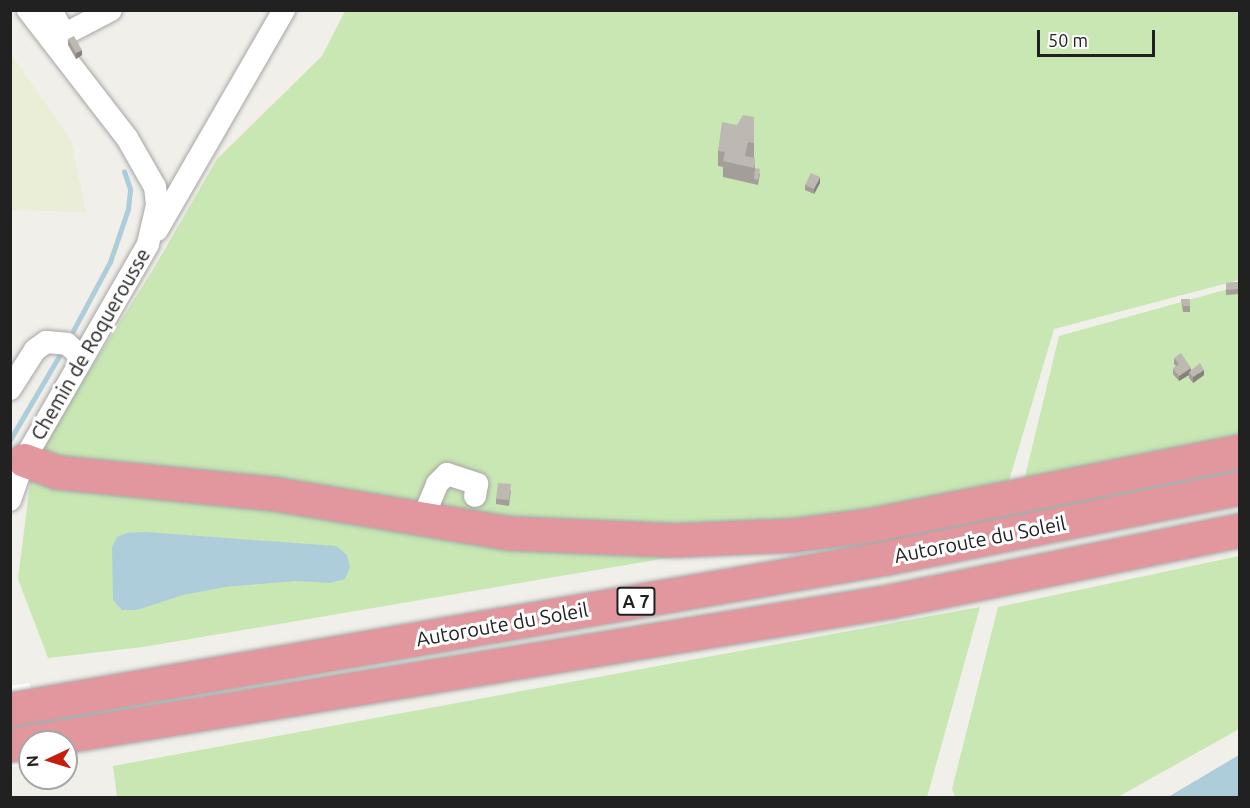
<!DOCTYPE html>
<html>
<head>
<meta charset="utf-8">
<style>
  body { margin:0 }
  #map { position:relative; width:1250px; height:808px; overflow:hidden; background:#f1efe9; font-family:Ubuntu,sans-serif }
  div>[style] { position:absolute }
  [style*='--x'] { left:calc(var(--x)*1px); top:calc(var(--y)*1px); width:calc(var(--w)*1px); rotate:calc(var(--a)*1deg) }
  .farmland>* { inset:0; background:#eaeed6 }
  .grass>* { inset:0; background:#c8e7b3 }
  .water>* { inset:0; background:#adcddb }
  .pier>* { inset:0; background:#fff }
  .stream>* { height:4.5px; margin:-2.25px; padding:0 2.25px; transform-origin:2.25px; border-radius:2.25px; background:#adcddb }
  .roads { filter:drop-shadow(0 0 2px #a5a5a5) drop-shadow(0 0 2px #a5a5a5) }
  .minor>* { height:22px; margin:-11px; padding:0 11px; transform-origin:11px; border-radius:11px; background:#fff }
  .highway>* { height:33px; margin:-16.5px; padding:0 16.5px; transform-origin:16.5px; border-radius:16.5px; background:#e2979f }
  .wall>* { inset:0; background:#a39e99 }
  .shaded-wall>* { inset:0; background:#85817d }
  .building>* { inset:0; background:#beb8b2 }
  span { translate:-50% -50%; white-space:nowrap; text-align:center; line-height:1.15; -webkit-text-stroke:6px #fff; paint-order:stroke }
  .shield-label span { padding:2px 4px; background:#fff; border:2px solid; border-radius:4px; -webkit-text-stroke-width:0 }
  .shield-label { font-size:18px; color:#212121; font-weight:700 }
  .street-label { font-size:20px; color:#212121 }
  .frame { position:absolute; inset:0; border:12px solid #212121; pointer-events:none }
  .north { position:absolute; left:18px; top:730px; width:60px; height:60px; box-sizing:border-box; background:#fff; border:2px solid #a6a6a6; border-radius:50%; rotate:266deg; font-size:16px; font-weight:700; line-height:24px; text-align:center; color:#212121 }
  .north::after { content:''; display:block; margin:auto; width:21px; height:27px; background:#c41e0f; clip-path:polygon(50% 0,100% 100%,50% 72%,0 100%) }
  .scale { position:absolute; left:1037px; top:30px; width:118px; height:27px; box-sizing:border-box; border:3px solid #212121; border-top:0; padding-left:8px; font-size:18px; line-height:21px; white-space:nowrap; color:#212121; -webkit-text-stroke:4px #fff; paint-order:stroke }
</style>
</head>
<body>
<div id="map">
  <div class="farmland">
    <div style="clip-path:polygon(11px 54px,71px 140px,86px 212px,11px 210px)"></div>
  </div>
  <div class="grass">
    <div style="clip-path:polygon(345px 11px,1239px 11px,1239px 280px,1054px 329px,1003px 501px,143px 647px,48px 658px,18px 579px,33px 460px,154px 268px,217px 159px,322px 56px)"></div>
    <div style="clip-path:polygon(1239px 286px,1239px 455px,1017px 510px,1059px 336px)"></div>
    <div style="clip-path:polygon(1239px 556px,1239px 729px,1118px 797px,955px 797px,952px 789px,998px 607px)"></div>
    <div style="clip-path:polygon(980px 607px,927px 797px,117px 797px,113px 766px)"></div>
  </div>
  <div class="water">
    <div style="clip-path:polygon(145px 532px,336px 546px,347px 555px,350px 567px,345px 579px,330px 583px,295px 581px,225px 587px,183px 595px,137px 610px,122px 610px,113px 600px,112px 547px,117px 537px,127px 533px)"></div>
    <div style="clip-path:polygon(1239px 755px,1239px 797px,1168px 797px)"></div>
  </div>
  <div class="pier">
    <div style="clip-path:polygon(30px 683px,30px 765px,11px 767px,10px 686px)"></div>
  </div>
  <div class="stream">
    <div style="--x:73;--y:331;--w:78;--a:-61.8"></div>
    <div style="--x:110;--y:262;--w:56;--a:-71.2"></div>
    <div style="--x:128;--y:209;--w:20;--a:-84"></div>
    <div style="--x:130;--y:189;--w:18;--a:-109"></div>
    <div style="--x:10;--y:440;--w:97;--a:-59.7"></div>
  </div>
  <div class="roads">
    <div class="minor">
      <div style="--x:51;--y:10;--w:23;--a:61"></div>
      <div style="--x:62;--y:30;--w:7;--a:16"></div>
      <div style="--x:69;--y:32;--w:47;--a:-27.6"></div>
      <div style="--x:157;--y:230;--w:254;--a:-60"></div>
      <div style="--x:10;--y:389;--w:46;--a:-57.3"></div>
      <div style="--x:35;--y:350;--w:14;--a:-36"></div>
      <div style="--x:46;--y:342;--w:21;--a:5"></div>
      <div style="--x:67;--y:344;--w:18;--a:41"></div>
      <div style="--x:10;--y:500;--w:42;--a:-70.7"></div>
      <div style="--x:24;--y:460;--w:249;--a:-60.1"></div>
      <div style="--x:148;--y:244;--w:40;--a:-77"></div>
      <div style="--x:157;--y:205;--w:18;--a:-96"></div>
      <div style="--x:155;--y:187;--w:56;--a:-119.7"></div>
      <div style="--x:127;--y:138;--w:162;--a:-127.7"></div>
      <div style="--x:422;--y:520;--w:39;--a:-67"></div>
      <div style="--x:437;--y:484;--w:14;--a:-45"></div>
      <div style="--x:447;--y:474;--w:32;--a:18"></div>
      <div style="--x:477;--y:484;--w:12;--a:99"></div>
    </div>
    <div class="highway">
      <div style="--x:24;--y:460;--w:35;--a:20"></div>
      <div style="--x:57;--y:472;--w:220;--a:5.7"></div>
      <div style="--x:276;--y:494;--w:236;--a:9.5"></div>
      <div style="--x:509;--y:533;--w:166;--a:2.4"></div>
      <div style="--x:675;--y:540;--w:118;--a:-2.4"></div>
      <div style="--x:793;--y:535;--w:78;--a:-7.4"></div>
      <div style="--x:870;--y:525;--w:377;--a:-11.3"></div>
      <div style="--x:10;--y:709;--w:889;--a:-9.78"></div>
      <div style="--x:886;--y:558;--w:361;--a:-11.2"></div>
      <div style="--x:10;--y:745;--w:893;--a:-9.28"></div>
      <div style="--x:891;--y:601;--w:356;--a:-11.5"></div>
    </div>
  </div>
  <div class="wall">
    <div style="clip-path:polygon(68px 39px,82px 55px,76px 59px,68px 45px)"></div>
    <div style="clip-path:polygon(754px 117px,754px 158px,755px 168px,760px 174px,758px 185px,723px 177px,723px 167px,718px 166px,718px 151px)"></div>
    <div style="clip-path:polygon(820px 183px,814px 194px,805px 190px,805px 185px)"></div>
    <div style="clip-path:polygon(1239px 282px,1239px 294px,1226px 295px,1226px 283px)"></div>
    <div style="clip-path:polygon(1181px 299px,1190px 299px,1190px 312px,1183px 312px)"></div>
    <div style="clip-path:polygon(1174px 358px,1191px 370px,1204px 375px,1193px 383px,1189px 378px,1189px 375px,1179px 381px,1173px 374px,1173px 369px,1176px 366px,1174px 364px)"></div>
    <div style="clip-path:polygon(511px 490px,509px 506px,496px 504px,496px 499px)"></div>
  </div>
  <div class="shaded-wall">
    <div style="clip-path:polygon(82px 50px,82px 55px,76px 59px,76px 53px)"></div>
    <div style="clip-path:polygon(820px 177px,820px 183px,814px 194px,814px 189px)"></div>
    <div style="clip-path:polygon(1191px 368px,1191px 373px,1189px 372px,1189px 375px,1179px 381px,1179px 376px)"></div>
    <div style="clip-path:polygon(1204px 370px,1204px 375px,1193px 383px,1193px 377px)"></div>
  </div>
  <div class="building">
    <div style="clip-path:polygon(74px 36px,82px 50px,76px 53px,68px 39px)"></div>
    <div style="clip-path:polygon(743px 115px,754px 117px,754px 143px,748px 142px,745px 156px,755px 158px,754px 168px,723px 161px,725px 152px,718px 151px,722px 122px,737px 125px)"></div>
    <div style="clip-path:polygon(755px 168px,760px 169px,758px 180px,754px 179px)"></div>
    <div style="clip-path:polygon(811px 173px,820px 177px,814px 189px,805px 185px)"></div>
    <div style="clip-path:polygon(1239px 282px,1239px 289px,1226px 290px,1226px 283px)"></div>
    <div style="clip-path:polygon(1181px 299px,1190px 299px,1190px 306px,1183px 306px)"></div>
    <div style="clip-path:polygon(1181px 353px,1191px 368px,1179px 376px,1173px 369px,1179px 364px,1174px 358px)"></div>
    <div style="clip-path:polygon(1200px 363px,1204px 370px,1193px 377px,1189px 372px)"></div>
    <div style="clip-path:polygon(498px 483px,511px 484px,509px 500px,496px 499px)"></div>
  </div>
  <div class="shield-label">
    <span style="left:636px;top:601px">A 7</span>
  </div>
  <div class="street-label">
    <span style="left:90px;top:344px;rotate:-60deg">Chemin de Roquerousse</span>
    <span style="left:980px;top:539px;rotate:-11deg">Autoroute du Soleil</span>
    <span style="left:502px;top:624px;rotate:-10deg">Autoroute du Soleil</span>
  </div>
  <div class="frame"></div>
  <div class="north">N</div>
  <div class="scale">50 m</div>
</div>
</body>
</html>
